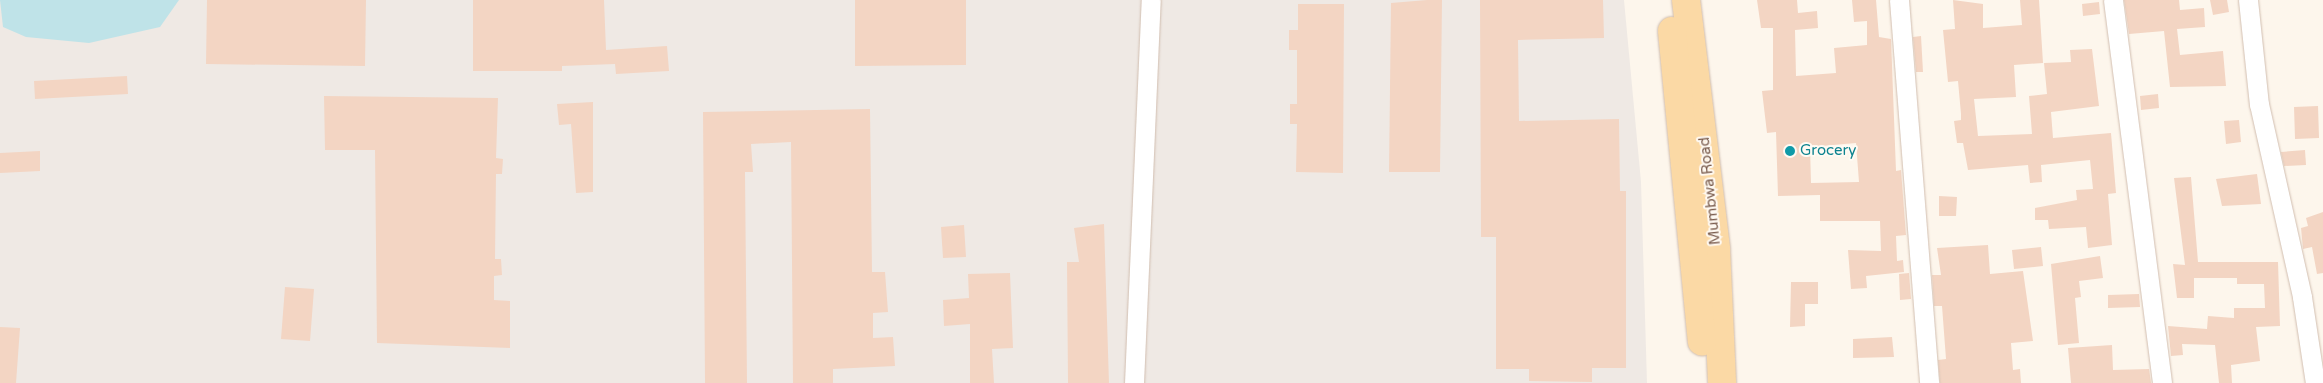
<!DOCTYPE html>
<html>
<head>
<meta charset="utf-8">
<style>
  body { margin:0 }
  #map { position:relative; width:2323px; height:383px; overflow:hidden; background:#fdf6ec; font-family:"Varela Round",sans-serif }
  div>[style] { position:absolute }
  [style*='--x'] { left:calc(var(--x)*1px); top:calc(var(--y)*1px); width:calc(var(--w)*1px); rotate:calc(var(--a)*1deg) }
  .industrial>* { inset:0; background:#efe9e4 }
  .water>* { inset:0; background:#bfe3e8 }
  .building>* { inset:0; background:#f3d5c3 }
  .roads { filter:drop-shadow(0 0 1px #d1beb0) drop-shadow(0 0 1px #d1beb0) }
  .minor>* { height:19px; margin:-9.5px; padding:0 9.5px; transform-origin:9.5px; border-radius:9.5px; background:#fff }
  .primary>* { height:28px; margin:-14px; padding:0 14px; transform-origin:14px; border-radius:14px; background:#fbd9a5 }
  .dots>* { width:14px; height:14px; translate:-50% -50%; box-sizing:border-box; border:2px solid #fffaf3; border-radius:50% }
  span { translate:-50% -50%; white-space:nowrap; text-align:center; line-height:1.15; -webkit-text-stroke:4px #fffaf3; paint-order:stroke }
  .culture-label { font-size:15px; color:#0d838f }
  .left { translate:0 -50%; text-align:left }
  .street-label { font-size:15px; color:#7a5c4d }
</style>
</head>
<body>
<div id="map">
  <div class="industrial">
    <div style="clip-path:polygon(0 0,1624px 0,1641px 182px,1647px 383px,0 383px)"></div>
  </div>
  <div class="water">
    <div style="clip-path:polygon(0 0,179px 0,160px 27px,89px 43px,26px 37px,3px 27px)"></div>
  </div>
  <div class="building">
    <div style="clip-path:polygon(207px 0,366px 0,365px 66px,206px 64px)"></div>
    <div style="clip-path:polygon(473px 0,604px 0,606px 50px,667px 46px,669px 71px,616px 74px,615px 64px,562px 66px,562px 71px,473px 71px)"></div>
    <div style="clip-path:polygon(855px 0,966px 0,966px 65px,855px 66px)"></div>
    <div style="clip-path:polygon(1427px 0,1442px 0,1440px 172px,1389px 172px,1391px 3px)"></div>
    <div style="clip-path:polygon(1480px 0,1603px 0,1604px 38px,1518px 40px,1519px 121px,1619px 119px,1620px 191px,1626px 191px,1626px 368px,1592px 368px,1592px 382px,1529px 381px,1529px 369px,1496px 369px,1496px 237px,1481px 237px)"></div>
    <div style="clip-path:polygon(evenodd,1757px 0,1797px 0,1798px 13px,1817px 11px,1818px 28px,1795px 30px,1796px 76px,1836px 73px,1834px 48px,1867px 45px,1867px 21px,1854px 22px,1852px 0,1876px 0,1879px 37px,1891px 39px,1896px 171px,1901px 170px,1906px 235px,1896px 236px,1897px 261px,1903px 260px,1904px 272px,1866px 276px,1867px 288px,1851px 289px,1848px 250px,1881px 251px,1880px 221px,1820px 221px,1820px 195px,1778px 196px,1776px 132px,1767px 133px,1762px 91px,1773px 90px,1773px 28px,1761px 28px,1757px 0,1856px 143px,1859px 182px,1811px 183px,1810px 147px,1856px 143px)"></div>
    <div style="clip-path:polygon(1953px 0,1983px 4px,1983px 28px,2022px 25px,2020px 0,2039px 0,2043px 63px,2014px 65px,2016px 97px,1974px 99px,1978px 136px,2032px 134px,2029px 96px,2047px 94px,2044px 63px,2071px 62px,2070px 50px,2092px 49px,2099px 106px,2051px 112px,2053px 138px,2111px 133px,2116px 193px,2108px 194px,2112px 245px,2088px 248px,2086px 227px,2049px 229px,2048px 220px,2035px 220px,2035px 208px,2077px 200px,2076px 190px,2093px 189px,2090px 160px,2041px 165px,2042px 182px,2030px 183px,2028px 165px,1968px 170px,1963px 143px,1957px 143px,1954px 121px,1961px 120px,1961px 114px,1958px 81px,1948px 82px,1943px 30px,1955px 29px)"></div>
    <div style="clip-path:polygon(2124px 0,2179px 0,2180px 10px,2204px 8px,2205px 27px,2177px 29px,2180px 55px,2223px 51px,2226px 86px,2170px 87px,2164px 31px,2129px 34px)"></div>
    <div style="clip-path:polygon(2210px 0,2227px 0,2229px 12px,2213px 15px)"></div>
    <div style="clip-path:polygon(2099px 2px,2100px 14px,2083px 16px,2082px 4px)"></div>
    <div style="clip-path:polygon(1298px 4px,1344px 4px,1343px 173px,1296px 172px,1297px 124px,1290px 124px,1290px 104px,1297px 104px,1297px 50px,1289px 50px,1289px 30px,1298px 30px)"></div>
    <div style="clip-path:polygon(1921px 36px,1923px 72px,1916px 72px,1913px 37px)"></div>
    <div style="clip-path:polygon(127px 76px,128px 94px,35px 99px,34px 81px)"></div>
    <div style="clip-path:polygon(2158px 94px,2159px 108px,2141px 110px,2140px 96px)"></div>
    <div style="clip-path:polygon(324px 96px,498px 98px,496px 158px,503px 159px,502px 174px,496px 174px,495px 259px,501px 259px,502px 275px,494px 276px,494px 300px,510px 301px,510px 348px,377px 343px,375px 150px,325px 150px)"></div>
    <div style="clip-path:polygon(593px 102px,593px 192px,576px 193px,571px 124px,559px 125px,557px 104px)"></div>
    <div style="clip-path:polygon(2318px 106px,2319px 138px,2295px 139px,2294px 107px)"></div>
    <div style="clip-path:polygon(870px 109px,872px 272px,885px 272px,888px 312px,873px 313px,873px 338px,893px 337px,895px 366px,833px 369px,833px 383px,793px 383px,791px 142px,751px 144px,753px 172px,745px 172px,747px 383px,705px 383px,703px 112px)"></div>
    <div style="clip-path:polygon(2239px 120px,2241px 142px,2226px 144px,2224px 121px)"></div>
    <div style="clip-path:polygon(2305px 150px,2306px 165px,2284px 166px,2281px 152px)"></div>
    <div style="clip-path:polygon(40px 151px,40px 171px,0 173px,0 153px)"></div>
    <div style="clip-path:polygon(2257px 174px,2261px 204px,2222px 206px,2216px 179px)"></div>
    <div style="clip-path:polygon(2191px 177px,2198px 262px,2278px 262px,2280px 326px,2256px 327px,2260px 361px,2231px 365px,2232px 383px,2219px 383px,2215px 345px,2182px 344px,2183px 355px,2171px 356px,2168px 326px,2207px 329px,2208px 316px,2234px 318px,2234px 308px,2265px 308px,2264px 284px,2237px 284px,2237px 278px,2194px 278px,2194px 298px,2177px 298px,2173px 264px,2185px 265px,2174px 178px)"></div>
    <div style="clip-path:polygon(1939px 196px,1957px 197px,1956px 216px,1939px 216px)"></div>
    <div style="clip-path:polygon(2323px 212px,2323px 273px,2317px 274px,2312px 247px,2303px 249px,2301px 228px,2308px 226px,2306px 218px)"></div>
    <div style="clip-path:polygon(1104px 224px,1109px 383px,1068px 383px,1067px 262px,1079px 262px,1074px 228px)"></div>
    <div style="clip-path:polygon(964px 225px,966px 257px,943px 258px,941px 227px)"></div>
    <div style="clip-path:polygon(1988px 245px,1990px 274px,2023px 271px,2033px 341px,2011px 343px,2013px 370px,2020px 369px,2021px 383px,1940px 383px,1938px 360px,1946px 359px,1942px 306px,1934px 306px,1932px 275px,1941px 275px,1937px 248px)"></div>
    <div style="clip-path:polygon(2041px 247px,2043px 266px,2014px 269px,2012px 250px)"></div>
    <div style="clip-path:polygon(2100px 256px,2103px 278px,2079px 281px,2081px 297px,2075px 298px,2079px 343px,2058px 345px,2051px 264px)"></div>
    <div style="clip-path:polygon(1010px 273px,1013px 348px,992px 349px,994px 383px,970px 383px,970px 324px,944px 326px,943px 300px,969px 298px,968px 274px)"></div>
    <div style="clip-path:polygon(1909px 273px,1911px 299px,1900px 300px,1899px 274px)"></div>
    <div style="clip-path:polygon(1791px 282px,1818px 282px,1818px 304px,1805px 304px,1805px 326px,1790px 327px)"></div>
    <div style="clip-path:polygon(285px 287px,314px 289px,310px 341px,281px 339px)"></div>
    <div style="clip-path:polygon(2139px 294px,2140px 307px,2108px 308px,2108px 295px)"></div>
    <div style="clip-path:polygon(0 327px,20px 328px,16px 383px,0 383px)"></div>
    <div style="clip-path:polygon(1892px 337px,1894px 357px,1853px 358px,1853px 339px)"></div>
    <div style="clip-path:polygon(2112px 345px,2113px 370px,2149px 369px,2151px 383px,2071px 383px,2068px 348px)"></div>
  </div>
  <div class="roads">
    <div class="minor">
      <div style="--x:1899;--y:0;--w:384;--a:85.5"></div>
      <div style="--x:2113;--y:0;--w:386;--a:82.7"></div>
      <div style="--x:2248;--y:0;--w:105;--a:84"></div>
      <div style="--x:2259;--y:104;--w:198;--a:77.4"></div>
      <div style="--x:2302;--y:297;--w:87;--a:81.4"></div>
      <div style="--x:1134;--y:383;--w:383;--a:-87.5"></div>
    </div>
    <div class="primary">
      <div style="--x:1686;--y:0;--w:251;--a:83.1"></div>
      <div style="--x:1716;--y:249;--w:134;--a:87.4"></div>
      <div style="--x:1672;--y:31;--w:312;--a:84.5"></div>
    </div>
  </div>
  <div class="dots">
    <div style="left:1790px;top:151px;background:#0f9aa8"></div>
  </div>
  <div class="culture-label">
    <span class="left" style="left:1800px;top:151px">Grocery</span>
  </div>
  <div class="street-label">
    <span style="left:1710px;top:191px;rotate:-96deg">Mumbwa Road</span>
  </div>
</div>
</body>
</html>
